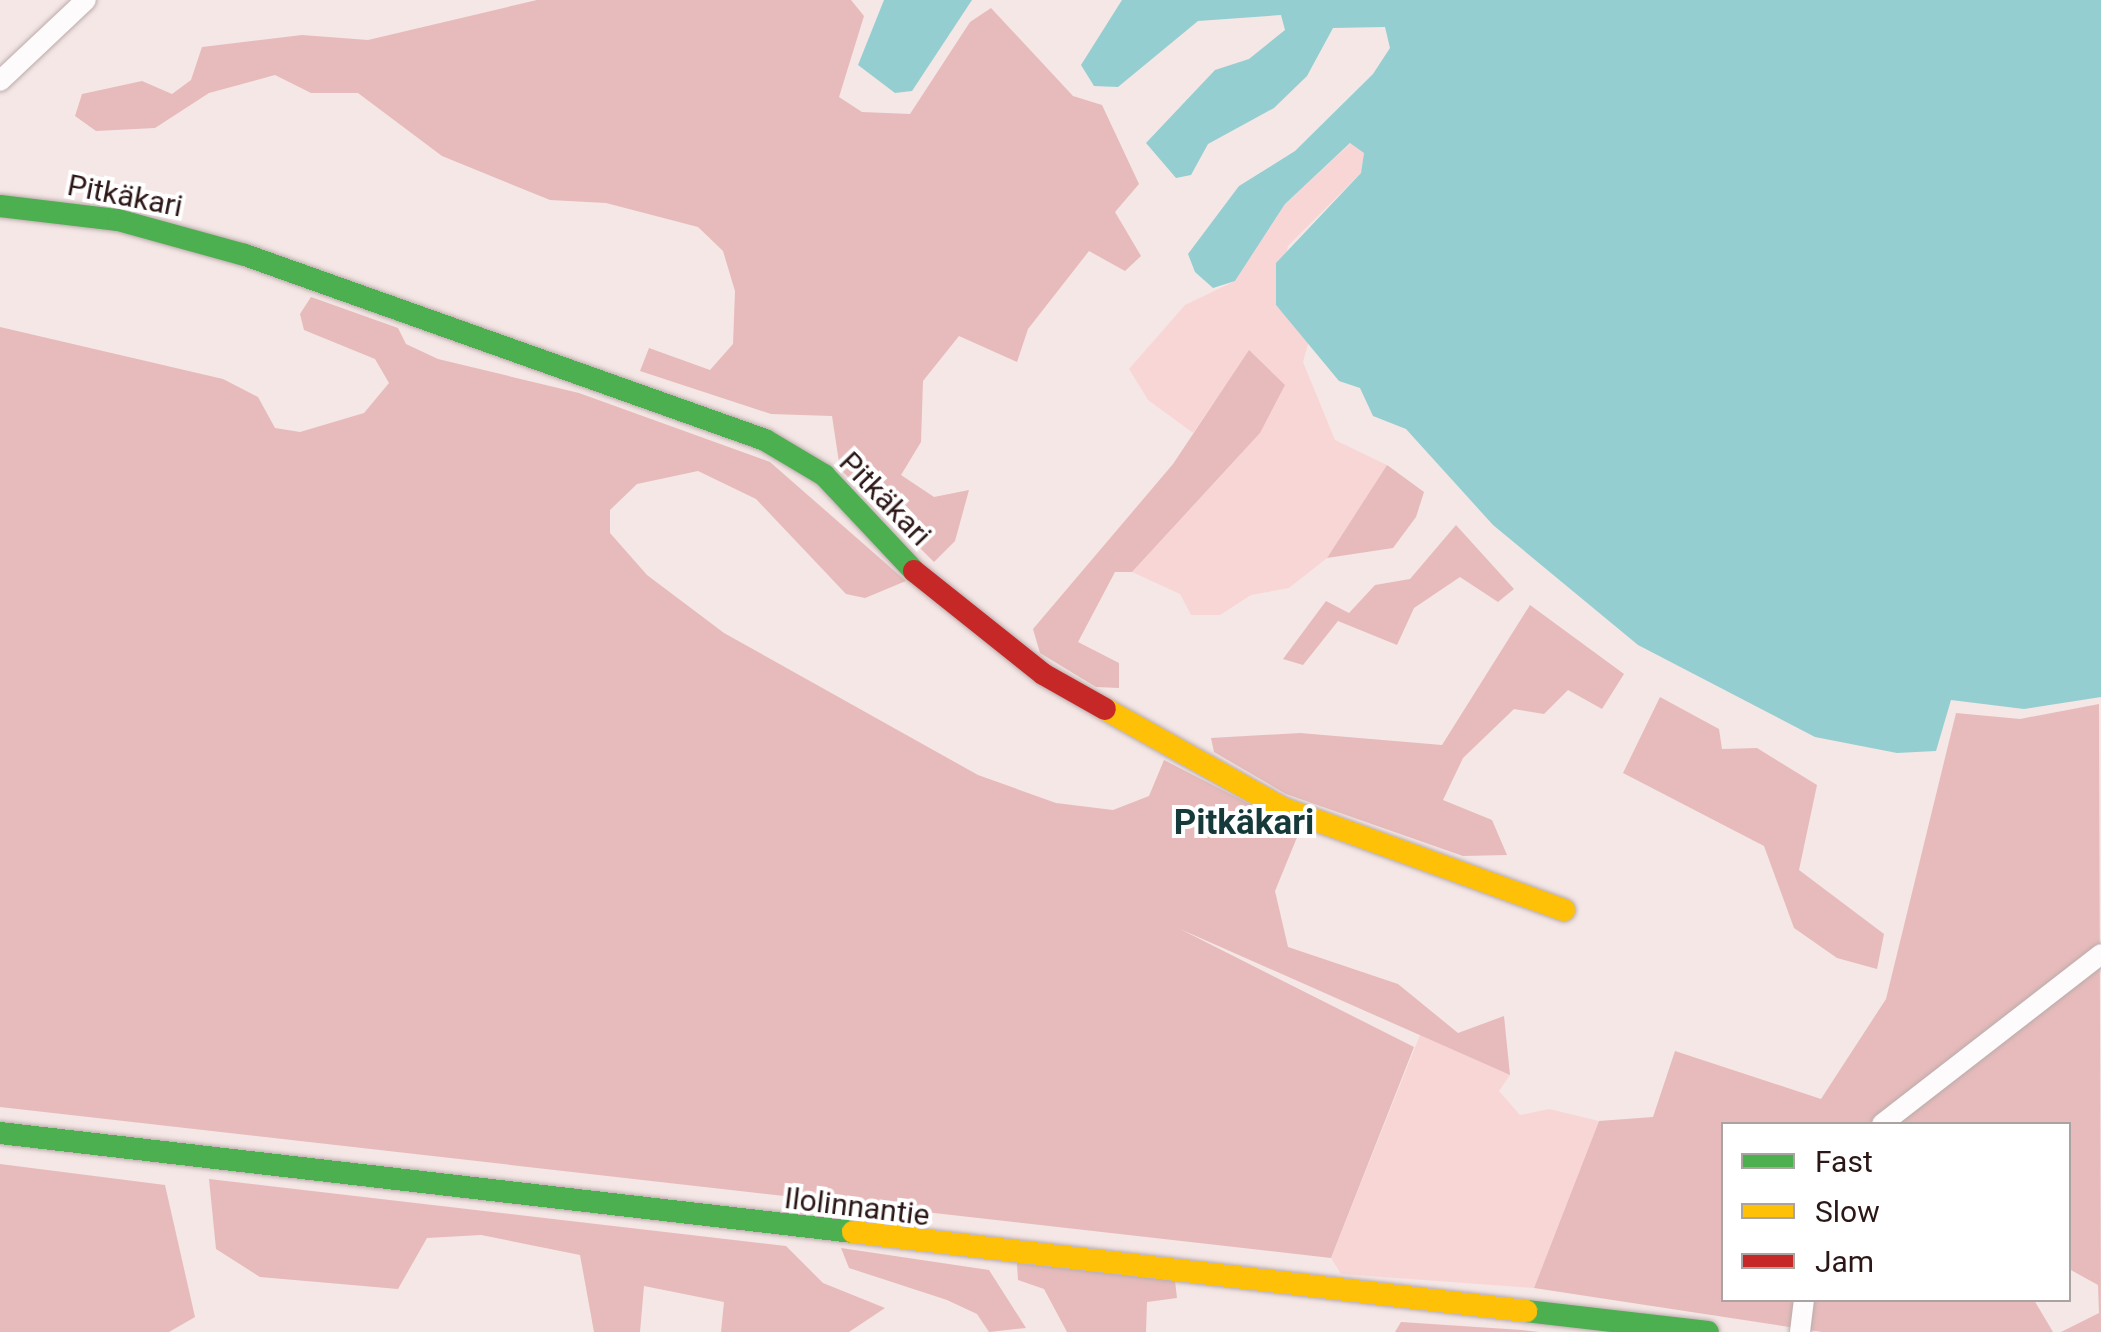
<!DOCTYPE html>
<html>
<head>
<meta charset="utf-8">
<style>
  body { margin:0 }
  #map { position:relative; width:2101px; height:1332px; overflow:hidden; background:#f4e7e6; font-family:Roboto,sans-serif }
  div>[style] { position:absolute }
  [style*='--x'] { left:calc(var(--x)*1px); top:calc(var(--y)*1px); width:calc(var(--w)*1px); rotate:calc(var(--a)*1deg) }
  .green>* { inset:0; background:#f9d6d6 }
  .forest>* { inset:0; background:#e7bbbb }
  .water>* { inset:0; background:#95ced0 }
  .roads { filter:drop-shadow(0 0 2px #bbabab) drop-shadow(0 0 2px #bbabab) }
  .street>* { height:20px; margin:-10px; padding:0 10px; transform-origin:10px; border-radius:10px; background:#fdfbfb }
  .fast>* { height:22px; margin:-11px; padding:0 11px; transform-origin:11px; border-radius:11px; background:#4caf50 }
  .slow>* { height:22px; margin:-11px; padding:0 11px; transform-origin:11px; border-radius:11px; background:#ffc107 }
  .jam>* { height:22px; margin:-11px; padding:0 11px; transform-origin:11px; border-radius:11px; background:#c62828 }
  span { translate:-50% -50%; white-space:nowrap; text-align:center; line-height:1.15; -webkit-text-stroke:8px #fff; paint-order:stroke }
  .street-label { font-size:30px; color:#2c1717 }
  .quarter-label { font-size:35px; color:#16393a; font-weight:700 }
  .legend { position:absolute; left:1721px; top:1122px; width:350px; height:180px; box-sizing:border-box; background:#fff; border:2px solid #aba2a2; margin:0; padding:12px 18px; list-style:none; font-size:30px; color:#2c1717 }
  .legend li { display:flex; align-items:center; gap:20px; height:50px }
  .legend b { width:50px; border:2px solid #aba2a2 }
</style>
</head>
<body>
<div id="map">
  <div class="green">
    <div style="clip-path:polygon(1351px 143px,1364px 153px,1361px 173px,1288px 246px,1276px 305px,1309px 341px,1303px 362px,1335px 440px,1387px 465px,1327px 558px,1289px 588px,1251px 595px,1220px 615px,1191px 615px,1180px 594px,1132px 572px,1260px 433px,1249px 351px,1193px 433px,1148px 400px,1129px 369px,1185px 305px,1235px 281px,1285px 204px)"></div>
    <div style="clip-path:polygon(1420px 1035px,1510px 1075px,1499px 1091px,1520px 1115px,1549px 1109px,1599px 1121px,1534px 1288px,1341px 1274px,1331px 1258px)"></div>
  </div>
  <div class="forest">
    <div style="clip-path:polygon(537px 0,851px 0,864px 16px,839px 97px,862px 112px,910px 114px,970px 22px,991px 8px,1073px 96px,1102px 105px,1139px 184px,1115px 212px,1141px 256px,1125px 271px,1089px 251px,1028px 329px,1017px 362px,959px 336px,923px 381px,921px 442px,901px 475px,934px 497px,969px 490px,955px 541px,934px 562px,840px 469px,832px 416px,771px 414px,640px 371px,649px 348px,710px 370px,733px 344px,735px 291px,723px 251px,698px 227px,606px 203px,550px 200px,442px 156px,358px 93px,311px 93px,275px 75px,209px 93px,155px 128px,96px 131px,75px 116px,82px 94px,142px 81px,172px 94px,191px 80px,202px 47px,302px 35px,368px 40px)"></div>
    <div style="clip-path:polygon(311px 297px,398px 328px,406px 344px,438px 359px,579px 393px,770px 462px,906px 581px,865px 598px,846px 594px,756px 499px,698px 471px,637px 484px,610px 510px,610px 533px,647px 575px,724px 633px,978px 775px,1056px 803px,1113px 810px,1149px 796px,1164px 760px,1300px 830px,1275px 891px,1288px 947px,1398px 984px,1458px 1033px,1504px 1016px,1510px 1075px,1180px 929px,1414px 1047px,1331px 1258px,0 1107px,0 327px,223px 379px,258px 397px,275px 428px,300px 432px,364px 413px,389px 383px,375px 359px,304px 330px,300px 314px)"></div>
    <div style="clip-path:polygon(1249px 350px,1285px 385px,1260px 433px,1132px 572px,1115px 572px,1078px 642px,1119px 663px,1119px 688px,1096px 687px,1040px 653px,1033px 629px,1173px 464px)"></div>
    <div style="clip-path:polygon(1387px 465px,1424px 492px,1416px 517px,1393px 548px,1327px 558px)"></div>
    <div style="clip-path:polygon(1456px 525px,1514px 589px,1498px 602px,1460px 577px,1414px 608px,1397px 645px,1338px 621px,1303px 665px,1283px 659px,1326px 601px,1349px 613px,1375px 585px,1410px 579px)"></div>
    <div style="clip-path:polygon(1530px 605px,1624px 674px,1602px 709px,1568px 690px,1544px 714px,1514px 709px,1463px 758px,1443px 800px,1492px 820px,1507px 855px,1463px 856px,1286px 794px,1214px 752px,1211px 738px,1300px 733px,1442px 745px)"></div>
    <div style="clip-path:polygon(1660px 697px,1719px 729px,1722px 749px,1757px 748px,1817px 785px,1799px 870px,1884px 934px,1877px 969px,1837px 958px,1794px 928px,1764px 846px,1623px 773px)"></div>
    <div style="clip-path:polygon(2099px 704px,2101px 1332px,2061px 1332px,2099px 1313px,2098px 1285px,2069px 1269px,2068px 1124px,1724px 1124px,1724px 1300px,2034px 1300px,2053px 1332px,1822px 1332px,1534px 1288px,1599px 1121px,1653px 1117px,1675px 1051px,1821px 1099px,1886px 999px,1956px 713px,2020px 719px)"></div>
    <div style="clip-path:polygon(0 1164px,165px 1185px,195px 1317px,169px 1332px,0 1332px)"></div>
    <div style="clip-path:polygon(209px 1179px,786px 1246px,823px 1283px,885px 1308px,849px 1332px,721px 1332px,724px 1302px,644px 1286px,640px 1332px,594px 1332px,580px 1255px,481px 1235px,427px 1238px,398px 1289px,260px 1277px,216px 1249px)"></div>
    <div style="clip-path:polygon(841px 1248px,989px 1270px,1026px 1328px,989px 1332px,977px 1314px,947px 1300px,849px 1268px)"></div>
    <div style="clip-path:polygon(1017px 1263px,1175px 1281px,1177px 1298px,1147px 1302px,1146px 1332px,1067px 1332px,1044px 1289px,1018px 1280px)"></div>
    <div style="clip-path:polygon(1401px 1322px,1522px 1330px,1539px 1332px,1395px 1332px)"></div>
  </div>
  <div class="water">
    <div style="clip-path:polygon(884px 0,972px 0,912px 91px,895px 93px,858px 65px)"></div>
    <div style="clip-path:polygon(1122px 0,2101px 0,2101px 697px,2024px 709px,1951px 700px,1936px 751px,1897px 753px,1815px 737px,1638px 645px,1493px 525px,1406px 429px,1373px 416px,1360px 388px,1339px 381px,1276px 305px,1276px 263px,1361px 173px,1364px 153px,1350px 143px,1285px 204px,1235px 281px,1213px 288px,1195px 272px,1188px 254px,1239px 186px,1295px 151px,1373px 74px,1390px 48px,1385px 27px,1333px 28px,1307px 76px,1274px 108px,1208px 144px,1191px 175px,1176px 178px,1146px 143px,1215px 70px,1249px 59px,1285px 30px,1281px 15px,1198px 21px,1118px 87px,1094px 86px,1081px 65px)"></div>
  </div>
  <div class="roads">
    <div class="street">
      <div style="--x:0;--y:81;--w:118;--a:-43.3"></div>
      <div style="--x:1882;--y:1124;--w:277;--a:-37.8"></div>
      <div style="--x:1800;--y:1332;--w:32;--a:-83"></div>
    </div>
    <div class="fast">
      <div style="--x:0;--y:206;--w:119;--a:6.8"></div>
      <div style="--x:118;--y:220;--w:132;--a:15.4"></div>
      <div style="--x:245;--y:255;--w:552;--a:19.58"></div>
      <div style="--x:765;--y:440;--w:69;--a:30.7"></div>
      <div style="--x:824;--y:475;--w:132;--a:46.8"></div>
      <div style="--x:0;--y:1133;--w:859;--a:6.62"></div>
      <div style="--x:1526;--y:1311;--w:183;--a:6.6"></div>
    </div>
    <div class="slow">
      <div style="--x:1105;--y:709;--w:203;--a:29.2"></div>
      <div style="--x:1282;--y:808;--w:300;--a:19.9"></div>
      <div style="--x:853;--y:1232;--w:678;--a:6.7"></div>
    </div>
    <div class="jam">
      <div style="--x:914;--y:571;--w:165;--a:38.6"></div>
      <div style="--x:1043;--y:674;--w:71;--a:29.4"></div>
    </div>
  </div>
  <div class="street-label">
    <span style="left:125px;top:196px;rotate:11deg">Pitkäkari</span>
    <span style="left:885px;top:499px;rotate:46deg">Pitkäkari</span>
    <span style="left:857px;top:1207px;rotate:7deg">Ilolinnantie</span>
  </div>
  <div class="quarter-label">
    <span style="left:1244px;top:823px">Pitkäkari</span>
  </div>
  <ul class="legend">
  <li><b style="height:12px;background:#4caf50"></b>Fast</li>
  <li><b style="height:12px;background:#ffc107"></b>Slow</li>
  <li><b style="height:12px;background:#c62828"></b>Jam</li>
  </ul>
</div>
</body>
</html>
